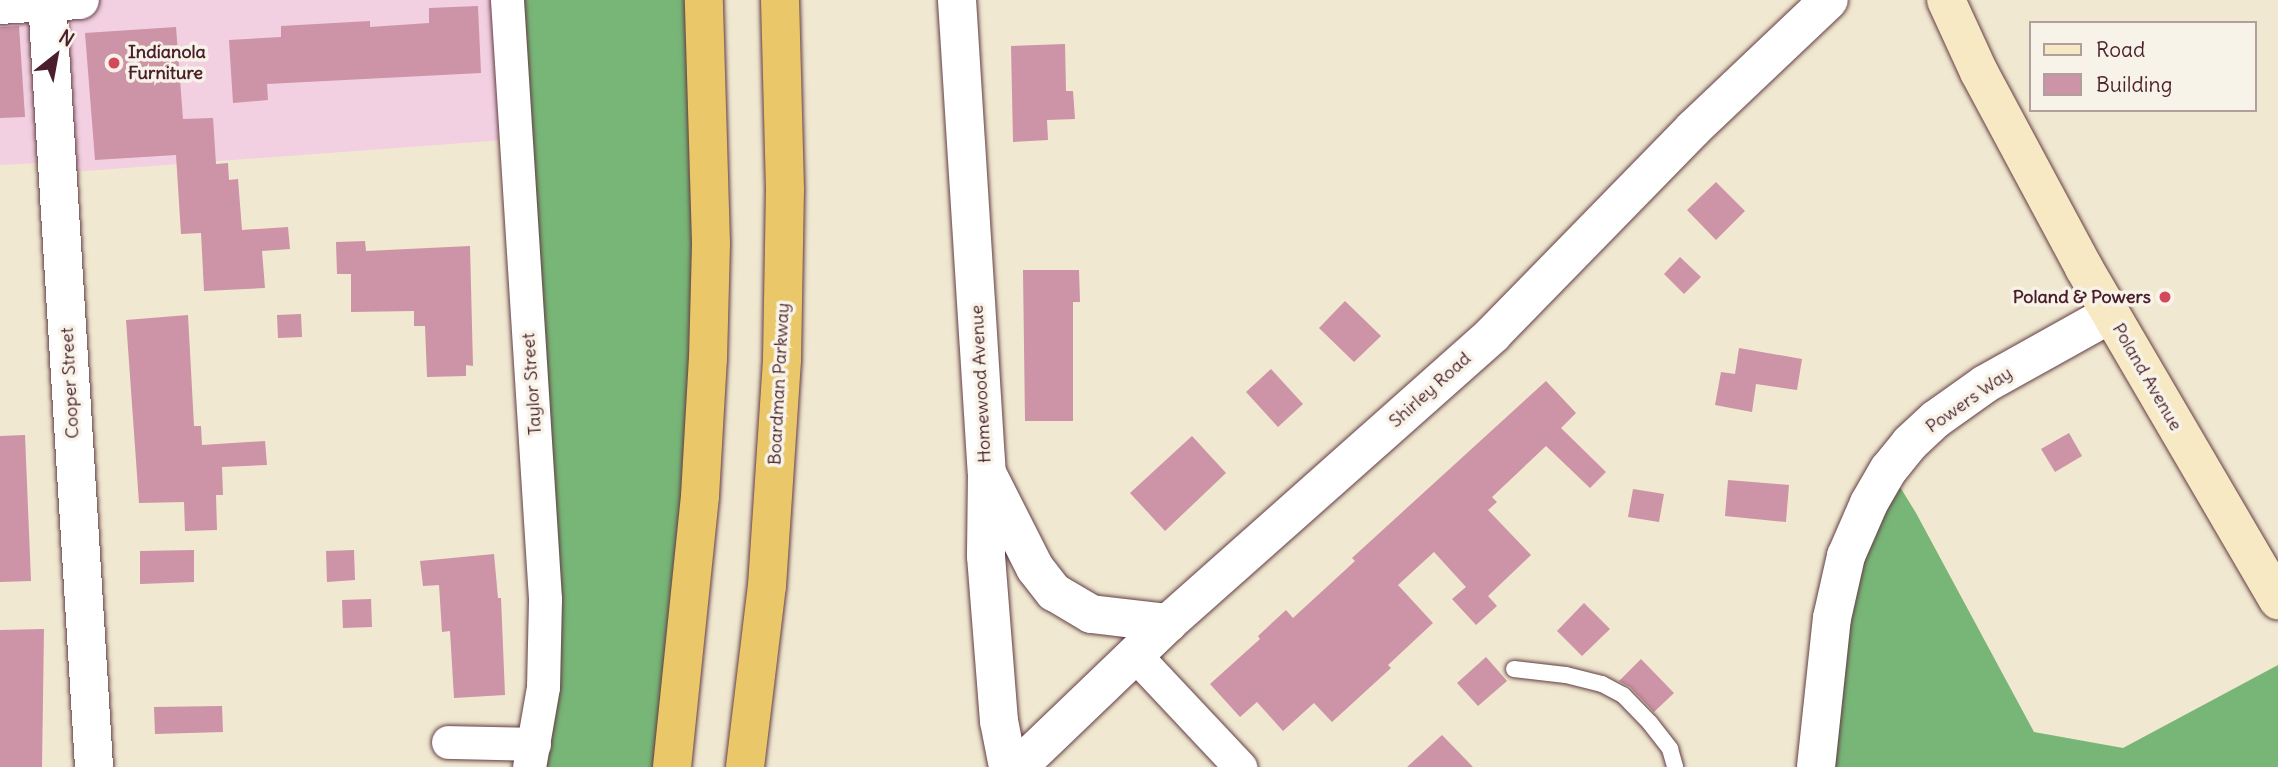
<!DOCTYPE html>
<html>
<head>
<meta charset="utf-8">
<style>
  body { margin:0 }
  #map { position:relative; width:2278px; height:767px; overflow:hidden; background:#f0e8d0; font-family:Delius,sans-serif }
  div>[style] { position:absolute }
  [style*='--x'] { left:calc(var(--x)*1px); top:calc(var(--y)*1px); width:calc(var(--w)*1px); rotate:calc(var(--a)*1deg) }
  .built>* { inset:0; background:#f2cfe1 }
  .forest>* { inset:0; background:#77b677 }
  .building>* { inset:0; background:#cd93a6 }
  .roads { filter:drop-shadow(0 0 2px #633d44) drop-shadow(0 0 2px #633d44) }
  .service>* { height:16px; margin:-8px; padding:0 8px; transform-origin:8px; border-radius:8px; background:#fff }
  .minor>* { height:33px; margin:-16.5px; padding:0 16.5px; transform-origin:16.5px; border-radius:16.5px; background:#fff }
  .tertiary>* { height:38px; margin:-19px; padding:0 19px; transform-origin:19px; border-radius:19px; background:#fff }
  .secondary>* { height:38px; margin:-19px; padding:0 19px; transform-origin:19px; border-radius:19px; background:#f7e9c3 }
  .motorway>* { height:38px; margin:-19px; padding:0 19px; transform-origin:19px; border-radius:19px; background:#eac769 }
  .dots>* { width:19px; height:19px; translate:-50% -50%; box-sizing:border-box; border:4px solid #f7f3e8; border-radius:50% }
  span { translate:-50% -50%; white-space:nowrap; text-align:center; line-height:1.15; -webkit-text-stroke:7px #f7f3e8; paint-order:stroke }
  .poi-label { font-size:18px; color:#4a1f2b; font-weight:700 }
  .left { translate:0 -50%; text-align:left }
  .right { translate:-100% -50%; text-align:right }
  .street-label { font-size:18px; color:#4a1f2b }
  .legend { position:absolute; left:2029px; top:21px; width:228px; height:91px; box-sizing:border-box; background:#f7f3e8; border:2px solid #b29e9c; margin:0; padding:9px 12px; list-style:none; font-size:21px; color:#4a1f2b }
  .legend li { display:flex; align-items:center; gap:14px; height:35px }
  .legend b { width:35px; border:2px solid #b29e9c }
  .north { position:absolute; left:21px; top:21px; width:70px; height:70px; -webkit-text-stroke:5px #f7f3e8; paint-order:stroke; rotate:31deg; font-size:19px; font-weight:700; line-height:28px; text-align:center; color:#4a1f2b }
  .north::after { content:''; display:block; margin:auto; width:24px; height:32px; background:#4a1f2b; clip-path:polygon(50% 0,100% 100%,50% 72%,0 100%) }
</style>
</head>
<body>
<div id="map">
  <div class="built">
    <div style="clip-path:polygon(0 0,507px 0,516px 139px,58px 173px,56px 162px,0 165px)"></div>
  </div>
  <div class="forest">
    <div style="clip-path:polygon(507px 0,704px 0,672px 767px,529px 767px,534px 744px)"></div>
    <div style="clip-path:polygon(1889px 469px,1916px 513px,2034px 732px,2123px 748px,2278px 665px,2278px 767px,1816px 767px,1832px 618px)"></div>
  </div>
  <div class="building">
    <div style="clip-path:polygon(478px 6px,481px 73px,267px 84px,268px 100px,233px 103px,229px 40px,281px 37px,281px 26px,370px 21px,370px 27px,429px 23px,429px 8px)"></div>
    <div style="clip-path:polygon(19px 26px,25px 117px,0 118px,0 27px)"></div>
    <div style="clip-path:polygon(176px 27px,183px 119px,213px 118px,216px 164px,228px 163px,229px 180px,238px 179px,242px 230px,288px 227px,290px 249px,262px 251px,265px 288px,204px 291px,201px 233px,181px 234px,176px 155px,95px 160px,85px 33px)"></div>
    <div style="clip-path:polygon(1065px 44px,1066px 91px,1073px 91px,1075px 119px,1047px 120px,1048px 140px,1013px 142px,1011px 46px)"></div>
    <div style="clip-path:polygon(1716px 182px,1745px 211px,1716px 240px,1687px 210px)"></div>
    <div style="clip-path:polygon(365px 241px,366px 251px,470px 246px,473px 366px,466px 365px,466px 376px,427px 377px,425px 326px,414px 326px,414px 311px,351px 312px,351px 274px,337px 274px,336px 242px)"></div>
    <div style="clip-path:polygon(1680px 257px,1701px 277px,1684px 294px,1664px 274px)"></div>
    <div style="clip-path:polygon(1023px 270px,1079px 270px,1080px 302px,1073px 302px,1073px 421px,1025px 421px)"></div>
    <div style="clip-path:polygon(1345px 301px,1381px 336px,1354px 362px,1319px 328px)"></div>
    <div style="clip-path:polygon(301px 314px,302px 337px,278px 338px,277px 315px)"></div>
    <div style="clip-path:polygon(188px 315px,194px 426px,201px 426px,202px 445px,265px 441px,267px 465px,222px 467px,223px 495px,216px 495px,217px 530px,185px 531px,184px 502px,139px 503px,126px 320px)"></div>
    <div style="clip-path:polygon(1739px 348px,1802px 359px,1797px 390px,1756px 384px,1752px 412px,1715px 405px,1721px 372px,1735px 374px)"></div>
    <div style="clip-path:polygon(1271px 369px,1303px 404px,1278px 427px,1246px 392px)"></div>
    <div style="clip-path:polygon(1546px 381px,1576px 413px,1561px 428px,1606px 472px,1590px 488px,1546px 446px,1492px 497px,1497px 502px,1488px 510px,1531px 555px,1488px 596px,1497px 606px,1476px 625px,1452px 599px,1466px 587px,1434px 552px,1398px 585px,1433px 623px,1388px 665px,1391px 668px,1332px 722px,1314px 703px,1283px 731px,1257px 702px,1240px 717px,1210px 684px,1260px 639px,1258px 636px,1286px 610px,1293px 618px,1355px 561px,1352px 558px)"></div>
    <div style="clip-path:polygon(2069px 433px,2082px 456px,2055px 472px,2041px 449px)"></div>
    <div style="clip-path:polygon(25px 435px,31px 581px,0 582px,0 436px)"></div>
    <div style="clip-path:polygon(1192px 436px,1226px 473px,1165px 531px,1130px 493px)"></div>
    <div style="clip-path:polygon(1728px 480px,1789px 485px,1786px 522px,1725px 516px)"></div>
    <div style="clip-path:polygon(1633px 489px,1664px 494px,1659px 522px,1628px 517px)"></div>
    <div style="clip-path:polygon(194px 550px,194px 582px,140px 584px,140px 551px)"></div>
    <div style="clip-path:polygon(354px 550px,355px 580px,327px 582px,326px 551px)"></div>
    <div style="clip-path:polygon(494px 554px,498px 598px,501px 598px,505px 695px,454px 698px,450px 631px,442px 632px,439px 585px,423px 586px,420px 561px)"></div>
    <div style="clip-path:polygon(371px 599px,372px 627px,343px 628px,342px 600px)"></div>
    <div style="clip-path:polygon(1584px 603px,1610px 629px,1582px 656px,1557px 631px)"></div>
    <div style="clip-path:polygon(44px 629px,42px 767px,0 767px,0 630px)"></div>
    <div style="clip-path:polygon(1486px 657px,1507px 681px,1478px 706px,1457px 683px)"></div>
    <div style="clip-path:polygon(1641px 659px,1674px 693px,1654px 712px,1630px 687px,1619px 681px)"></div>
    <div style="clip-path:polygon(222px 706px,223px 732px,155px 734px,154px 707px)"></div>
    <div style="clip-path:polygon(1442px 735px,1473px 767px,1407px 767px)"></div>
  </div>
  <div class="roads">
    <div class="service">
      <div style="--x:1514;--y:669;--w:52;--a:6.6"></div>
      <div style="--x:1566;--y:675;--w:37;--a:14"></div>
      <div style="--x:1602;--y:684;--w:24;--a:28"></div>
      <div style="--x:1623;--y:695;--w:39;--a:46"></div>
      <div style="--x:1650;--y:723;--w:33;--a:52"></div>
      <div style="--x:1670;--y:749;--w:19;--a:74"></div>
    </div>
    <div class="minor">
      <div style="--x:507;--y:0;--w:600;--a:86.37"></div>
      <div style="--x:545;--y:599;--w:88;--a:91.3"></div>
      <div style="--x:543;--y:687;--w:81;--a:99.9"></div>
      <div style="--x:1135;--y:655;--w:154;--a:46.8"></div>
      <div style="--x:448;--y:742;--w:86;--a:1.3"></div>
    </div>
    <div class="tertiary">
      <div style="--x:47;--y:0;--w:768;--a:86.49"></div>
      <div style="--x:957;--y:0;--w:473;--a:86.4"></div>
      <div style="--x:987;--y:472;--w:84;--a:90.7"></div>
      <div style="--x:986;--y:556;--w:166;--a:85.5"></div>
      <div style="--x:999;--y:721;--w:47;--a:78.9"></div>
      <div style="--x:0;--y:5;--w:80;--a:-3.6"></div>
      <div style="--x:989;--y:477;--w:102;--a:63.2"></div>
      <div style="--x:1035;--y:568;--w:31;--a:52"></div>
      <div style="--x:1054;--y:592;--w:43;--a:30.7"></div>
      <div style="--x:1091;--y:614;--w:78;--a:6.7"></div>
      <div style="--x:1018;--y:767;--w:208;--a:-43.8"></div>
      <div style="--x:1168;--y:623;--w:435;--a:-41.6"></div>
      <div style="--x:1493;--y:334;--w:286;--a:-45.7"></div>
      <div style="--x:1693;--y:129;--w:187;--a:-43.5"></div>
      <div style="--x:1816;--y:767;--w:150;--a:-83.9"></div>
      <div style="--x:1832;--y:618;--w:64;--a:-77.3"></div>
      <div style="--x:1846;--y:556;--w:58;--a:-66.5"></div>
      <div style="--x:1869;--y:503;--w:39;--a:-60"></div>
      <div style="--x:1889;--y:469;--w:33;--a:-51"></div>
      <div style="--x:1910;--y:443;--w:35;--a:-43"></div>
      <div style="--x:1936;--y:419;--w:60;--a:-35.5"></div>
      <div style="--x:1985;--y:384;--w:144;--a:-29.1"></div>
    </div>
    <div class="secondary">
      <div style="--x:1946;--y:0;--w:79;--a:65.4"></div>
      <div style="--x:1979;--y:72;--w:222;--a:61.8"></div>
      <div style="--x:2084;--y:268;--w:385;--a:59.7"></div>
    </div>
    <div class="motorway">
      <div style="--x:672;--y:767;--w:272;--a:-84.1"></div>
      <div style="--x:700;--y:496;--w:137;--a:-86.7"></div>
      <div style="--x:708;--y:359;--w:116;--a:-88.5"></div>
      <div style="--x:711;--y:243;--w:243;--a:-91.7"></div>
      <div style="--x:745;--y:767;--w:182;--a:-83.1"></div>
      <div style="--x:767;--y:586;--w:227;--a:-86.2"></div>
      <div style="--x:782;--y:359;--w:169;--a:-89"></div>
      <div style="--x:785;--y:190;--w:190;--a:-91.5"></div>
    </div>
  </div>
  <div class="dots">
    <div style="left:114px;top:63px;background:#d1495b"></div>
    <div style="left:2165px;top:297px;background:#d1495b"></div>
  </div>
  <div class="poi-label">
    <span class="left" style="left:128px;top:63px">Indianola<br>Furniture</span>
    <span class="right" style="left:2151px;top:297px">Poland &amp; Powers</span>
  </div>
  <div class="street-label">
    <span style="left:2147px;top:377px;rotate:60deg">Poland Avenue</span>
    <span style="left:70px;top:383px;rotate:-93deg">Cooper Street</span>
    <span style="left:532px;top:384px;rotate:-94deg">Taylor Street</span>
    <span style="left:779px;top:384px;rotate:-87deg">Boardman Parkway</span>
    <span style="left:981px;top:384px;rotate:-93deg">Homewood Avenue</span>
    <span style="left:1430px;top:390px;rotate:-42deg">Shirley Road</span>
    <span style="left:1969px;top:400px;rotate:-35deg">Powers Way</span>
  </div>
  <ul class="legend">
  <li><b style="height:9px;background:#f7e9c3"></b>Road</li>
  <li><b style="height:19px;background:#cd93a6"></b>Building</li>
  </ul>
  <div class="north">N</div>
</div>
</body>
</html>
